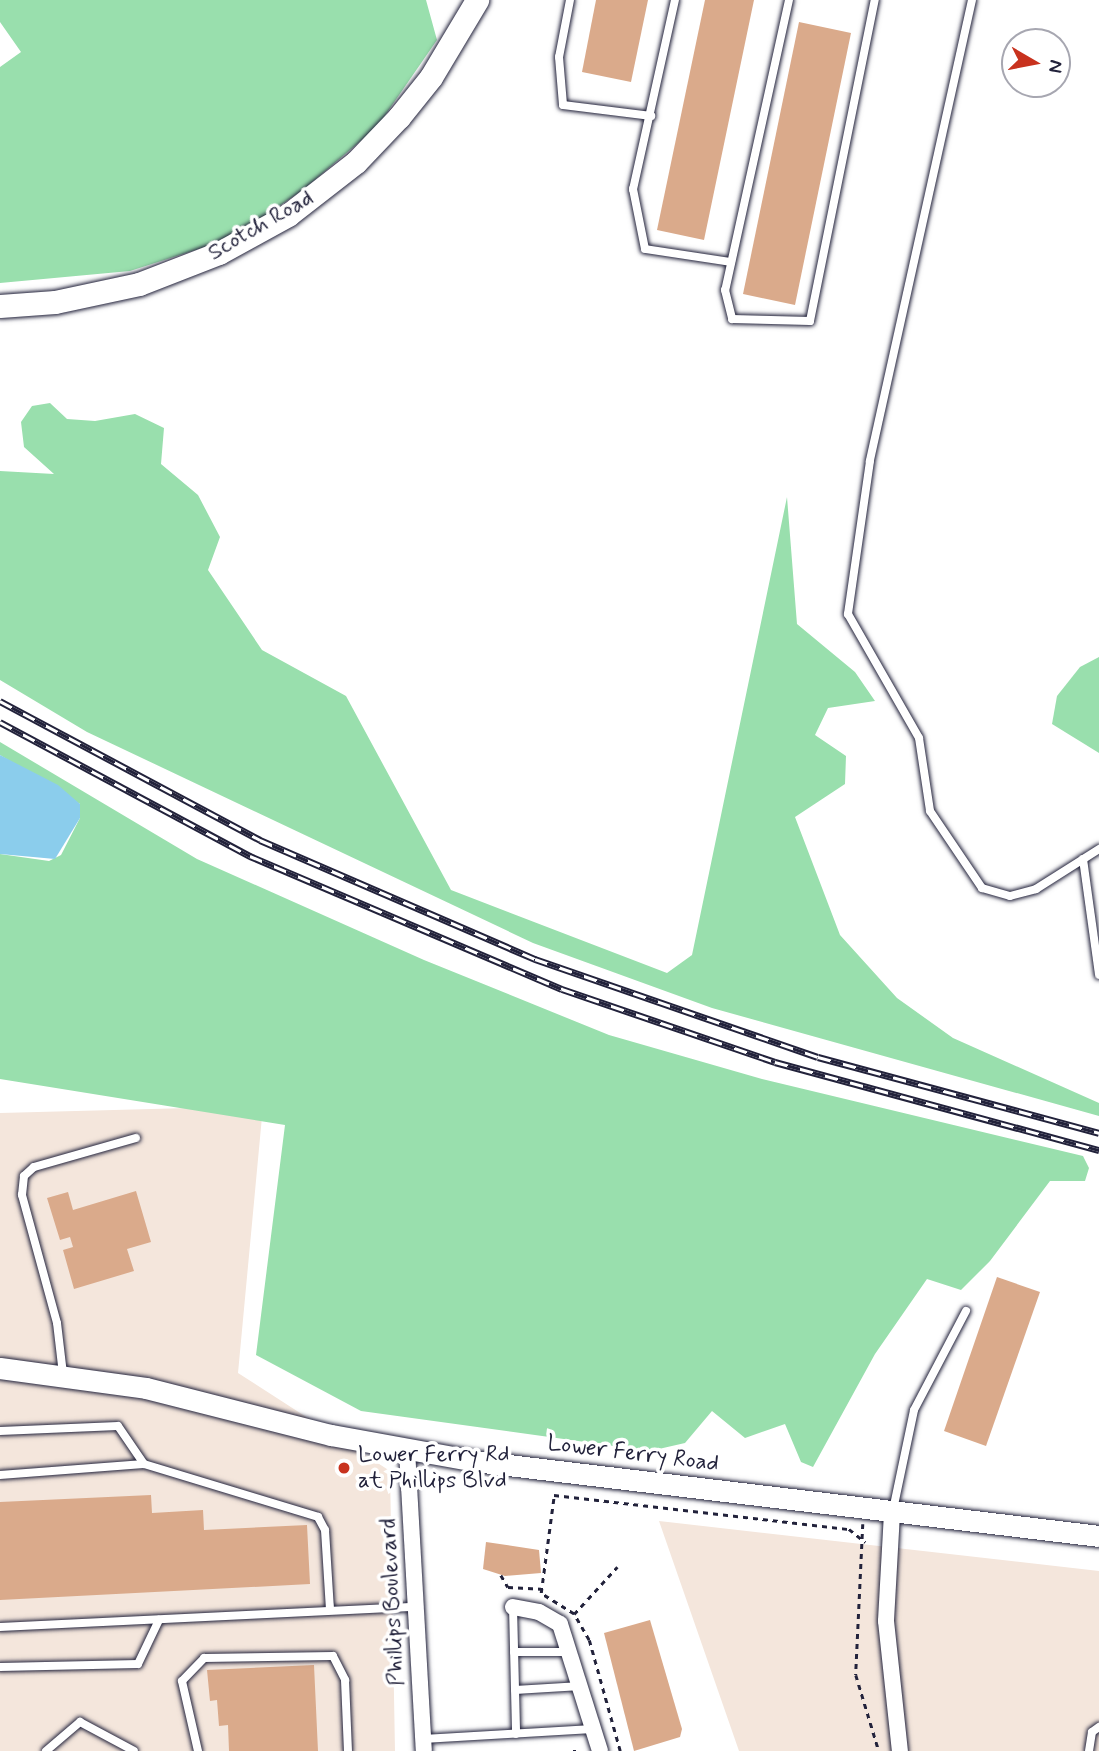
<!DOCTYPE html>
<html>
<head>
<meta charset="utf-8">
<style>
  body { margin:0 }
  #map { position:relative; width:1099px; height:1751px; overflow:hidden; background:#fff; font-family:Mynerve,sans-serif }
  div>[style] { position:absolute }
  [style*='--x'] { left:calc(var(--x)*1px); top:calc(var(--y)*1px); width:calc(var(--w)*1px); rotate:calc(var(--a)*1deg) }
  .built>* { inset:0; background:#f4e6dc }
  .green>* { inset:0; background:#99dfad }
  .water>* { inset:0; background:#8bcdec }
  .building>* { inset:0; background:#daaa8b }
  .path>* { height:2.5px; margin-top:-1.25px; transform-origin:0; background:repeating-linear-gradient(90deg,#22223b 0 5px,transparent 0 10px) }
  .roads { filter:drop-shadow(0 0 2px #22223b) drop-shadow(0 0 2px #22223b) }
  .service>* { height:8px; margin:-4px; padding:0 4px; transform-origin:4px; border-radius:4px; background:#fff }
  .minor>* { height:16px; margin:-8px; padding:0 8px; transform-origin:8px; border-radius:8px; background:#fff }
  .tertiary>* { height:21px; margin:-10.5px; padding:0 10.5px; transform-origin:10.5px; border-radius:10.5px; background:#fff }
  .secondary>* { height:23px; margin:-11.5px; padding:0 11.5px; transform-origin:11.5px; border-radius:11.5px; background:#fff }
  .rail>* { height:7px; margin-top:-3.5px; transform-origin:0; background:repeating-linear-gradient(90deg,#fff 0 13px,#22223b 0 26px); box-sizing:border-box; border-block:2px solid #22223b }
  .dots>* { width:19px; height:19px; translate:-50% -50%; box-sizing:border-box; border:4px solid #fff; border-radius:50% }
  span { translate:-50% -50%; white-space:nowrap; text-align:center; line-height:1.15; -webkit-text-stroke:7px #fff; paint-order:stroke }
  .street-label { font-size:23px; color:#22223b }
  .poi-label { font-size:23px; color:#22223b }
  .left { translate:0 -50%; text-align:left }
  .north { position:absolute; left:1001px; top:28px; width:70px; height:70px; box-sizing:border-box; background:#fff; border:2px solid #a7a7b1; border-radius:50%; rotate:100deg; font-size:19px; font-weight:700; line-height:28px; text-align:center; color:#22223b }
  .north::after { content:''; display:block; margin:auto; width:24px; height:32px; background:#c8321e; clip-path:polygon(50% 0,100% 100%,50% 72%,0 100%) }
</style>
</head>
<body>
<div id="map">
  <div class="built">
    <div style="clip-path:polygon(263px 1106px,238px 1373px,390px 1471px,395px 1751px,0 1751px,0 1113px)"></div>
    <div style="clip-path:polygon(659px 1521px,1099px 1571px,1099px 1751px,739px 1751px)"></div>
  </div>
  <div class="green">
    <div style="clip-path:polygon(0 0,426px 0,437px 40px,377px 127px,304px 189px,233px 238px,130px 271px,0 283px,0 67px,21px 52px,0 22px)"></div>
    <div style="clip-path:polygon(50px 403px,67px 419px,95px 421px,135px 414px,164px 428px,161px 464px,198px 495px,220px 537px,208px 570px,262px 650px,346px 696px,451px 890px,667px 973px,692px 955px,787px 497px,797px 624px,855px 672px,875px 701px,828px 708px,815px 735px,846px 756px,845px 784px,795px 817px,840px 935px,897px 998px,953px 1038px,1099px 1103px,1099px 1116px,712px 1008px,533px 943px,87px 732px,0 680px,0 471px,54px 474px,24px 447px,21px 422px,32px 406px)"></div>
    <div style="clip-path:polygon(1099px 657px,1099px 753px,1052px 724px,1057px 696px,1080px 667px)"></div>
    <div style="clip-path:polygon(0 742px,197px 859px,424px 960px,609px 1035px,762px 1079px,1083px 1156px,1089px 1168px,1085px 1181px,1050px 1181px,990px 1261px,961px 1290px,927px 1279px,875px 1354px,813px 1467px,801px 1462px,785px 1424px,745px 1438px,712px 1411px,685px 1443px,650px 1451px,361px 1411px,256px 1355px,285px 1125px,0 1079px,0 854px,49px 861px,61px 855px,80px 818px,80px 804px,0 755px)"></div>
  </div>
  <div class="water">
    <div style="clip-path:polygon(0 755px,58px 785px,80px 804px,80px 818px,55px 859px,0 854px)"></div>
  </div>
  <div class="building">
    <div style="clip-path:polygon(596px 0,648px 0,631px 82px,582px 72px)"></div>
    <div style="clip-path:polygon(705px 0,754px 0,704px 240px,657px 230px)"></div>
    <div style="clip-path:polygon(799px 22px,851px 33px,795px 305px,743px 294px)"></div>
    <div style="clip-path:polygon(136px 1191px,151px 1242px,127px 1249px,134px 1271px,74px 1289px,63px 1250px,73px 1247px,70px 1237px,60px 1240px,47px 1198px,68px 1192px,73px 1210px)"></div>
    <div style="clip-path:polygon(997px 1277px,1040px 1292px,986px 1446px,944px 1431px)"></div>
    <div style="clip-path:polygon(151px 1495px,152px 1513px,203px 1510px,204px 1530px,307px 1525px,310px 1584px,0 1600px,0 1502px)"></div>
    <div style="clip-path:polygon(486px 1542px,539px 1550px,541px 1573px,505px 1576px,483px 1569px)"></div>
    <div style="clip-path:polygon(650px 1620px,682px 1729px,680px 1737px,634px 1751px,604px 1633px)"></div>
    <div style="clip-path:polygon(314px 1665px,318px 1751px,229px 1751px,228px 1725px,219px 1726px,217px 1700px,210px 1701px,207px 1670px)"></div>
  </div>
  <div class="path">
    <div style="--x:863;--y:1524;--w:151;--a:92.7"></div>
    <div style="--x:856;--y:1675;--w:79;--a:73.2"></div>
    <div style="--x:501;--y:1575;--w:14;--a:60"></div>
    <div style="--x:508;--y:1587;--w:33;--a:3"></div>
    <div style="--x:574;--y:1614;--w:64;--a:-47.5"></div>
    <div style="--x:573;--y:1751;--w:3;--a:0"></div>
    <div style="--x:620;--y:1751;--w:115;--a:-105.6"></div>
    <div style="--x:589;--y:1640;--w:30;--a:-120"></div>
    <div style="--x:574;--y:1614;--w:39;--a:-148"></div>
    <div style="--x:541;--y:1593;--w:99;--a:-82.4"></div>
    <div style="--x:554;--y:1495;--w:297;--a:6.6"></div>
    <div style="--x:849;--y:1529;--w:21;--a:39"></div>
  </div>
  <div class="roads">
    <div class="service">
      <div style="--x:570;--y:0;--w:58;--a:100.9"></div>
      <div style="--x:559;--y:57;--w:48;--a:85.2"></div>
      <div style="--x:563;--y:105;--w:89;--a:7.1"></div>
      <div style="--x:675;--y:0;--w:194;--a:102.5"></div>
      <div style="--x:633;--y:189;--w:61;--a:78.7"></div>
      <div style="--x:645;--y:249;--w:87;--a:8.6"></div>
      <div style="--x:789;--y:0;--w:297;--a:102.4"></div>
      <div style="--x:725;--y:290;--w:30;--a:76"></div>
      <div style="--x:732;--y:319;--w:78;--a:1.5"></div>
      <div style="--x:810;--y:321;--w:328;--a:-78.6"></div>
      <div style="--x:972;--y:0;--w:472;--a:102.5"></div>
      <div style="--x:870;--y:461;--w:155;--a:98.2"></div>
      <div style="--x:848;--y:614;--w:143;--a:60.2"></div>
      <div style="--x:919;--y:738;--w:74;--a:81.4"></div>
      <div style="--x:930;--y:811;--w:93;--a:56"></div>
      <div style="--x:982;--y:888;--w:29;--a:16"></div>
      <div style="--x:1010;--y:896;--w:27;--a:-15"></div>
      <div style="--x:1036;--y:889;--w:75;--a:-32.4"></div>
      <div style="--x:1083;--y:859;--w:117;--a:82.1"></div>
      <div style="--x:63;--y:1374;--w:51;--a:-96.7"></div>
      <div style="--x:57;--y:1323;--w:133;--a:-105.3"></div>
      <div style="--x:22;--y:1195;--w:19;--a:-84"></div>
      <div style="--x:24;--y:1176;--w:13;--a:-42"></div>
      <div style="--x:34;--y:1167;--w:106;--a:-15.9"></div>
      <div style="--x:0;--y:1431;--w:118;--a:-2.4"></div>
      <div style="--x:118;--y:1426;--w:46;--a:55.6"></div>
      <div style="--x:144;--y:1464;--w:182;--a:16.9"></div>
      <div style="--x:318;--y:1517;--w:15;--a:62"></div>
      <div style="--x:325;--y:1530;--w:79;--a:86.4"></div>
      <div style="--x:0;--y:1475;--w:144;--a:-4.4"></div>
      <div style="--x:893;--y:1510;--w:102;--a:-78.1"></div>
      <div style="--x:914;--y:1410;--w:112;--a:-62.3"></div>
      <div style="--x:513;--y:1607;--w:127;--a:88.6"></div>
      <div style="--x:0;--y:1627;--w:416;--a:-2.8"></div>
      <div style="--x:514;--y:1652;--w:55;--a:0"></div>
      <div style="--x:0;--y:1667;--w:138;--a:-1.2"></div>
      <div style="--x:138;--y:1664;--w:49;--a:-64.5"></div>
      <div style="--x:515;--y:1690;--w:66;--a:-3.5"></div>
      <div style="--x:423;--y:1739;--w:170;--a:-3.4"></div>
      <div style="--x:46;--y:1751;--w:45;--a:-40.5"></div>
      <div style="--x:80;--y:1722;--w:61;--a:28.2"></div>
      <div style="--x:198;--y:1751;--w:72;--a:-102.9"></div>
      <div style="--x:182;--y:1681;--w:32;--a:-46"></div>
      <div style="--x:204;--y:1658;--w:129;--a:-0.9"></div>
      <div style="--x:333;--y:1656;--w:27;--a:63"></div>
      <div style="--x:345;--y:1680;--w:71;--a:87.6"></div>
      <div style="--x:1089;--y:1751;--w:19;--a:-81"></div>
      <div style="--x:1092;--y:1732;--w:9;--a:-36"></div>
    </div>
    <div class="minor">
      <div style="--x:407;--y:1450;--w:301;--a:86.8"></div>
      <div style="--x:892;--y:1513;--w:108;--a:93.2"></div>
      <div style="--x:886;--y:1621;--w:131;--a:83.9"></div>
      <div style="--x:513;--y:1607;--w:26;--a:11"></div>
      <div style="--x:539;--y:1612;--w:24;--a:30"></div>
      <div style="--x:560;--y:1624;--w:133;--a:72.5"></div>
    </div>
    <div class="tertiary">
      <div style="--x:0;--y:1368;--w:147;--a:7.8"></div>
      <div style="--x:146;--y:1388;--w:191;--a:14.3"></div>
      <div style="--x:331;--y:1435;--w:146;--a:10.2"></div>
      <div style="--x:475;--y:1461;--w:628;--a:6.85"></div>
    </div>
    <div class="secondary">
      <div style="--x:0;--y:306;--w:55;--a:-4.2"></div>
      <div style="--x:55;--y:302;--w:86;--a:-12.1"></div>
      <div style="--x:139;--y:284;--w:86;--a:-21.2"></div>
      <div style="--x:219;--y:253;--w:79;--a:-28.8"></div>
      <div style="--x:288;--y:215;--w:86;--a:-37.9"></div>
      <div style="--x:356;--y:162;--w:62;--a:-46.3"></div>
      <div style="--x:399;--y:117;--w:51;--a:-51.3"></div>
      <div style="--x:431;--y:77;--w:90;--a:-59.1"></div>
    </div>
  </div>
  <div class="rail">
    <div style="--x:0;--y:701;--w:295;--a:28.1"></div>
    <div style="--x:260;--y:840;--w:300;--a:23.4"></div>
    <div style="--x:535;--y:959;--w:299;--a:19.1"></div>
    <div style="--x:818;--y:1057;--w:291;--a:15.1"></div>
    <div style="--x:0;--y:722;--w:284;--a:28.2"></div>
    <div style="--x:250;--y:856;--w:339;--a:23.1"></div>
    <div style="--x:562;--y:989;--w:225;--a:18.9"></div>
    <div style="--x:775;--y:1062;--w:336;--a:15.2"></div>
  </div>
  <div class="dots">
    <div style="left:344px;top:1468px;background:#c8321e"></div>
  </div>
  <div class="street-label">
    <span style="left:261px;top:226px;rotate:-30deg">Scotch Road</span>
    <span style="left:633px;top:1454px;rotate:7deg">Lower Ferry Road</span>
    <span style="left:393px;top:1602px;rotate:-93deg">Phillips Boulevard</span>
  </div>
  <div class="poi-label">
    <span class="left" style="left:358px;top:1468px">Lower Ferry Rd<br>at Phillips Blvd</span>
  </div>
  <div class="north">N</div>
</div>
</body>
</html>
